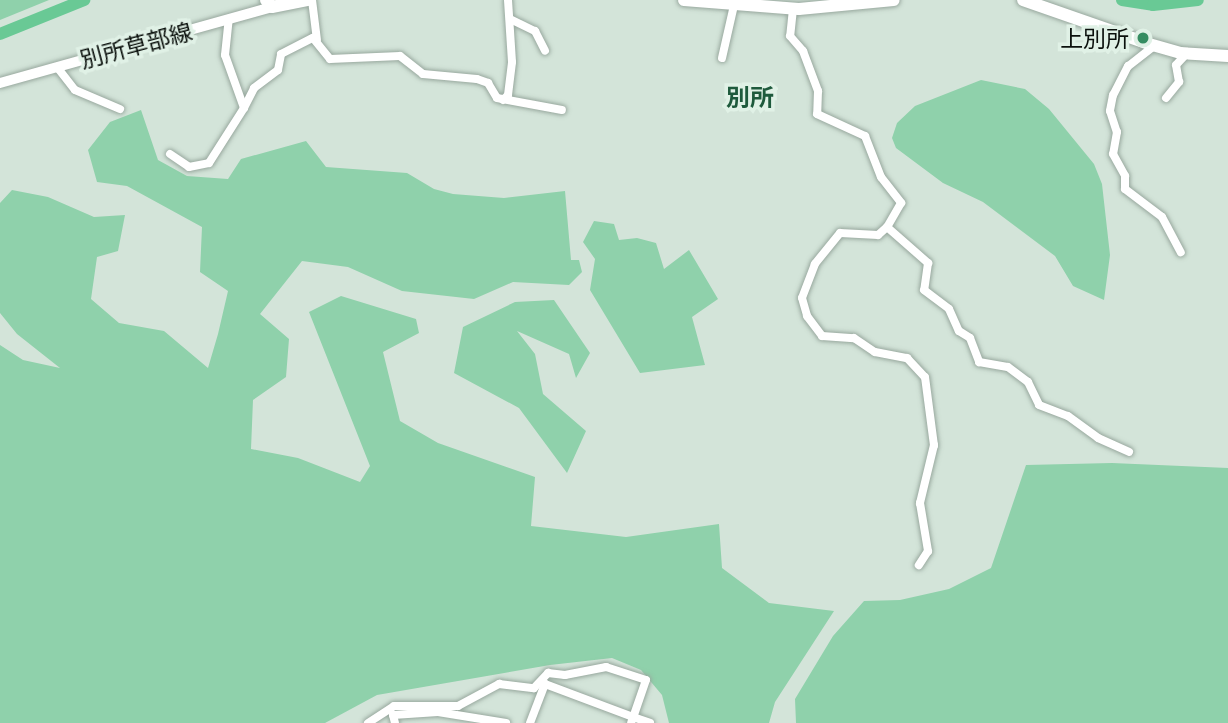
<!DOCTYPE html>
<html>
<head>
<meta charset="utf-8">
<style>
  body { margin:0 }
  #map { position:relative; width:1228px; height:723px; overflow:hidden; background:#d3e4d9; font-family:"Exo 2","Noto Sans JP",sans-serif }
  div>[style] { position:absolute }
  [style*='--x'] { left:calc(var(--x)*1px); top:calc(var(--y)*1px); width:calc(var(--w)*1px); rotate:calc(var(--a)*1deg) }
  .green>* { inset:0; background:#8fd1ab }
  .river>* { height:12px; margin:-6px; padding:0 6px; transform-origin:6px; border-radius:6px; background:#69c995 }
  .roads { filter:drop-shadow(0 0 2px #98a89e) drop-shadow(0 0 2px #98a89e) }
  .street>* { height:8px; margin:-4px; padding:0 4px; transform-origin:4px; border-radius:4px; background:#fff }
  .secondary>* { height:10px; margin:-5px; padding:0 5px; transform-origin:5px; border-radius:5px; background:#fff }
  .primary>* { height:12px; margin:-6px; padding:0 6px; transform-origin:6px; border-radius:6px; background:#fff }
  .dots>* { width:19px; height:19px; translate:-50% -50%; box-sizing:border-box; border:4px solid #e0f1e6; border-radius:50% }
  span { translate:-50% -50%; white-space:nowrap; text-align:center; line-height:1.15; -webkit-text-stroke:7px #e0f1e6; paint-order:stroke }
  .poi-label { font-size:23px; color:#0a100c }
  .right { translate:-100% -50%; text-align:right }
  .street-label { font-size:23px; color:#0a100c }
  .neighbourhood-label { font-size:24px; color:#1e5a3c; font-weight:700 }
</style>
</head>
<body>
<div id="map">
  <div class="green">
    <div style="clip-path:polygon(0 0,49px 0,0 20px)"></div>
    <div style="clip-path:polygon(981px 80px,1025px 89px,1049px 109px,1094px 164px,1102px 184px,1110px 255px,1104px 300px,1073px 286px,1055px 256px,983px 202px,943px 183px,896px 148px,892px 138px,897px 123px,915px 106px)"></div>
    <div style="clip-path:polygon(141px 110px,158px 160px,187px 176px,228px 179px,241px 159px,306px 141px,326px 167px,407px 173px,434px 189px,453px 194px,504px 198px,565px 191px,571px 260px,579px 260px,582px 272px,569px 285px,513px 282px,474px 299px,402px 291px,348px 267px,302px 261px,260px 314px,289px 339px,286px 377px,253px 400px,251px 449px,298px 458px,360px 482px,370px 466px,309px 312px,341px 296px,416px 319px,419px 333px,383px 352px,400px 421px,438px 443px,535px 477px,531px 526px,626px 537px,719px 524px,722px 568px,769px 603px,834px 611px,775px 702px,769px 723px,669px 723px,662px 695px,641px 670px,612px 658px,550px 665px,377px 695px,325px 723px,0 723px,0 345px,23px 360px,60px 368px,17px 334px,0 313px,0 203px,12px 190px,48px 197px,94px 217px,125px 215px,118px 251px,97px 257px,91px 299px,119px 323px,164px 331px,208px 368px,218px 334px,228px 291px,200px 272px,202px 227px,127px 186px,97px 182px,88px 150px,110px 122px)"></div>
    <div style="clip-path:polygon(594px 221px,614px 224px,619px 240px,637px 238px,656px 243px,664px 269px,689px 250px,718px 299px,692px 317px,705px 365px,640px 373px,590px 290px,595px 259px,583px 242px)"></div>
    <div style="clip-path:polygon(554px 300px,590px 353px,576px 378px,569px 354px,517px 331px,535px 354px,543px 394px,586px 431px,567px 473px,519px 408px,454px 373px,463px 327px,515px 302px)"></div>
    <div style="clip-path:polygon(1112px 463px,1228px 468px,1228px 723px,796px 723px,795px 699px,833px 636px,864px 601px,900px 600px,949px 589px,991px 568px,1026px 465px)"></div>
  </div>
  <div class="river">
    <div style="--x:1122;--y:0;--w:31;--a:9"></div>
    <div style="--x:1153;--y:5;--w:45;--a:-6.3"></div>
    <div style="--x:0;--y:34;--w:91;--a:-22"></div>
  </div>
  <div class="roads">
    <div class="street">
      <div style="--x:312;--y:0;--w:40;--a:82.9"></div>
      <div style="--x:793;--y:9;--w:27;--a:96"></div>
      <div style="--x:790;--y:36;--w:20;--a:49"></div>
      <div style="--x:803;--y:51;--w:43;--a:69.4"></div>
      <div style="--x:818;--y:91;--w:23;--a:92"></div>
      <div style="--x:817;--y:114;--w:53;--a:24.6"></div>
      <div style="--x:865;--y:136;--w:44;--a:68.7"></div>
      <div style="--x:881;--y:177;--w:33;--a:52"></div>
      <div style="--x:901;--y:203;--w:28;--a:120"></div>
      <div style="--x:887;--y:227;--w:55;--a:41.3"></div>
      <div style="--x:928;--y:263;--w:27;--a:98"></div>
      <div style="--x:924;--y:290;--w:31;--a:37"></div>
      <div style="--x:949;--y:309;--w:24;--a:66"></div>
      <div style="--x:959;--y:331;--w:13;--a:32"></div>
      <div style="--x:970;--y:338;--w:26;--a:69"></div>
      <div style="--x:979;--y:362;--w:29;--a:10"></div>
      <div style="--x:1008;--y:367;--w:25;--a:37"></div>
      <div style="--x:1028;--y:382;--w:25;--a:64"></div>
      <div style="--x:1039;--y:405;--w:31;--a:21"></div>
      <div style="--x:1068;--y:416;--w:37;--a:36"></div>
      <div style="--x:1098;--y:438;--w:34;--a:24"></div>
      <div style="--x:510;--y:19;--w:28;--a:26"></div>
      <div style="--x:535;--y:31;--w:22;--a:63"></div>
      <div style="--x:1154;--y:46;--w:33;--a:142"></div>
      <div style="--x:1128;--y:66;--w:33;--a:117"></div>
      <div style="--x:1113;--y:95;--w:16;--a:101"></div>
      <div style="--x:1110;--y:111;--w:22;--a:72"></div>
      <div style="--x:1117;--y:132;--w:22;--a:100"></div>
      <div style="--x:1113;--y:154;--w:25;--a:61"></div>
      <div style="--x:1125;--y:176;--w:13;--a:90"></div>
      <div style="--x:1125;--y:189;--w:46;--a:37.1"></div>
      <div style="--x:1162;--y:217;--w:40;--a:62"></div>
      <div style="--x:722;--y:58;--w:54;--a:-77.2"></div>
      <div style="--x:57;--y:67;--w:29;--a:52"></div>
      <div style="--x:75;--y:90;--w:49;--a:22.9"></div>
      <div style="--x:1166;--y:98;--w:21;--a:-51"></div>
      <div style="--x:1179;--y:82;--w:17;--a:-100"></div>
      <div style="--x:1176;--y:65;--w:16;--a:-47"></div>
      <div style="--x:503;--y:100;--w:7;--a:-45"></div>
      <div style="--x:508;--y:95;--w:33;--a:-83"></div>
      <div style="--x:512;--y:62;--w:62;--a:-93.7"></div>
      <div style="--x:244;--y:108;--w:22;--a:-63"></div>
      <div style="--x:254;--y:88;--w:30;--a:-37"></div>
      <div style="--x:278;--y:70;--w:16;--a:-79"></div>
      <div style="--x:281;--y:54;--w:36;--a:-27"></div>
      <div style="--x:313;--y:38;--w:27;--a:51"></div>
      <div style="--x:330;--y:59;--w:70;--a:-2.5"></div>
      <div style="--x:400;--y:56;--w:29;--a:38"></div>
      <div style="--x:423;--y:74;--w:54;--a:5.3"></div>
      <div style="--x:477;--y:79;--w:12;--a:20"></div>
      <div style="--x:488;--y:83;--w:17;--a:59"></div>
      <div style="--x:497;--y:98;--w:66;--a:10.5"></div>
      <div style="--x:170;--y:154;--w:23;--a:34"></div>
      <div style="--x:189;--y:167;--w:20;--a:-11"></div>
      <div style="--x:209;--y:163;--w:65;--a:-57.5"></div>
      <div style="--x:244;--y:108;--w:56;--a:-109.7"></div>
      <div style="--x:225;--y:55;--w:36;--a:-84"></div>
      <div style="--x:887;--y:227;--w:12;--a:138"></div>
      <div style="--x:878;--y:235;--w:38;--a:-177"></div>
      <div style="--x:840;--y:233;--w:40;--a:129"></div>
      <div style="--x:815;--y:264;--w:36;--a:111"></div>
      <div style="--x:802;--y:298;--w:19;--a:74"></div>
      <div style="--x:807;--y:316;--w:25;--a:53"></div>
      <div style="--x:822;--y:336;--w:32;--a:4"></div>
      <div style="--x:854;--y:338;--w:25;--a:34"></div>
      <div style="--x:875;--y:352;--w:33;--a:11"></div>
      <div style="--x:907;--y:358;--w:26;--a:47"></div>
      <div style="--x:925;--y:377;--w:69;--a:82.5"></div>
      <div style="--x:934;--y:445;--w:60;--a:103.6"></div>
      <div style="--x:920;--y:503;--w:49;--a:80.5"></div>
      <div style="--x:928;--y:551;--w:17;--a:123"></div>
      <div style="--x:368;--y:723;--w:31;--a:-33"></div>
      <div style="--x:394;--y:706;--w:64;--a:0"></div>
      <div style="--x:458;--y:706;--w:47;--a:-28.2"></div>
      <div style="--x:499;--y:684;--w:35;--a:7"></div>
      <div style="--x:534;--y:688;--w:21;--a:-47"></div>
      <div style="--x:548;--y:673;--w:17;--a:7"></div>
      <div style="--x:565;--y:675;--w:42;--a:-11"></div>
      <div style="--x:606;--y:667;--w:42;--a:18"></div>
      <div style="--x:646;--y:680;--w:39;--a:109"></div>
      <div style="--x:633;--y:717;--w:18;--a:19"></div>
      <div style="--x:395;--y:723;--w:8;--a:-104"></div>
      <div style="--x:393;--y:715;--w:45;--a:-3.8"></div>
      <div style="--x:438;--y:712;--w:69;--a:9.2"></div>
      <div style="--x:530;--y:723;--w:42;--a:-69"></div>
      <div style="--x:545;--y:684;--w:94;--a:20.6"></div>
      <div style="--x:633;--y:717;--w:6;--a:108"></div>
    </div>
    <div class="secondary">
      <div style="--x:0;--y:83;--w:282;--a:-15.6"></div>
    </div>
    <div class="primary">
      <div style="--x:266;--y:0;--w:9;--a:49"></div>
      <div style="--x:272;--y:7;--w:37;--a:-11"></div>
      <div style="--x:684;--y:0;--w:115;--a:4.5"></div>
      <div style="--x:799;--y:9;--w:95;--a:-5.4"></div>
      <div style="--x:1023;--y:0;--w:133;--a:19.2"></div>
      <div style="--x:1149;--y:44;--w:32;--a:16"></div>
      <div style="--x:1180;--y:53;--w:48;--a:3.6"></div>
    </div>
  </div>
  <div class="dots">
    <div style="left:1143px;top:38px;background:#368d62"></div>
  </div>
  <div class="poi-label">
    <span class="right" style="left:1129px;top:38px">上別所</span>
  </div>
  <div class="street-label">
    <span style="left:136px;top:45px;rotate:-15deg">別所草部線</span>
  </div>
  <div class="neighbourhood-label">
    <span style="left:750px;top:97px">別所</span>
  </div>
</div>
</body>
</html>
